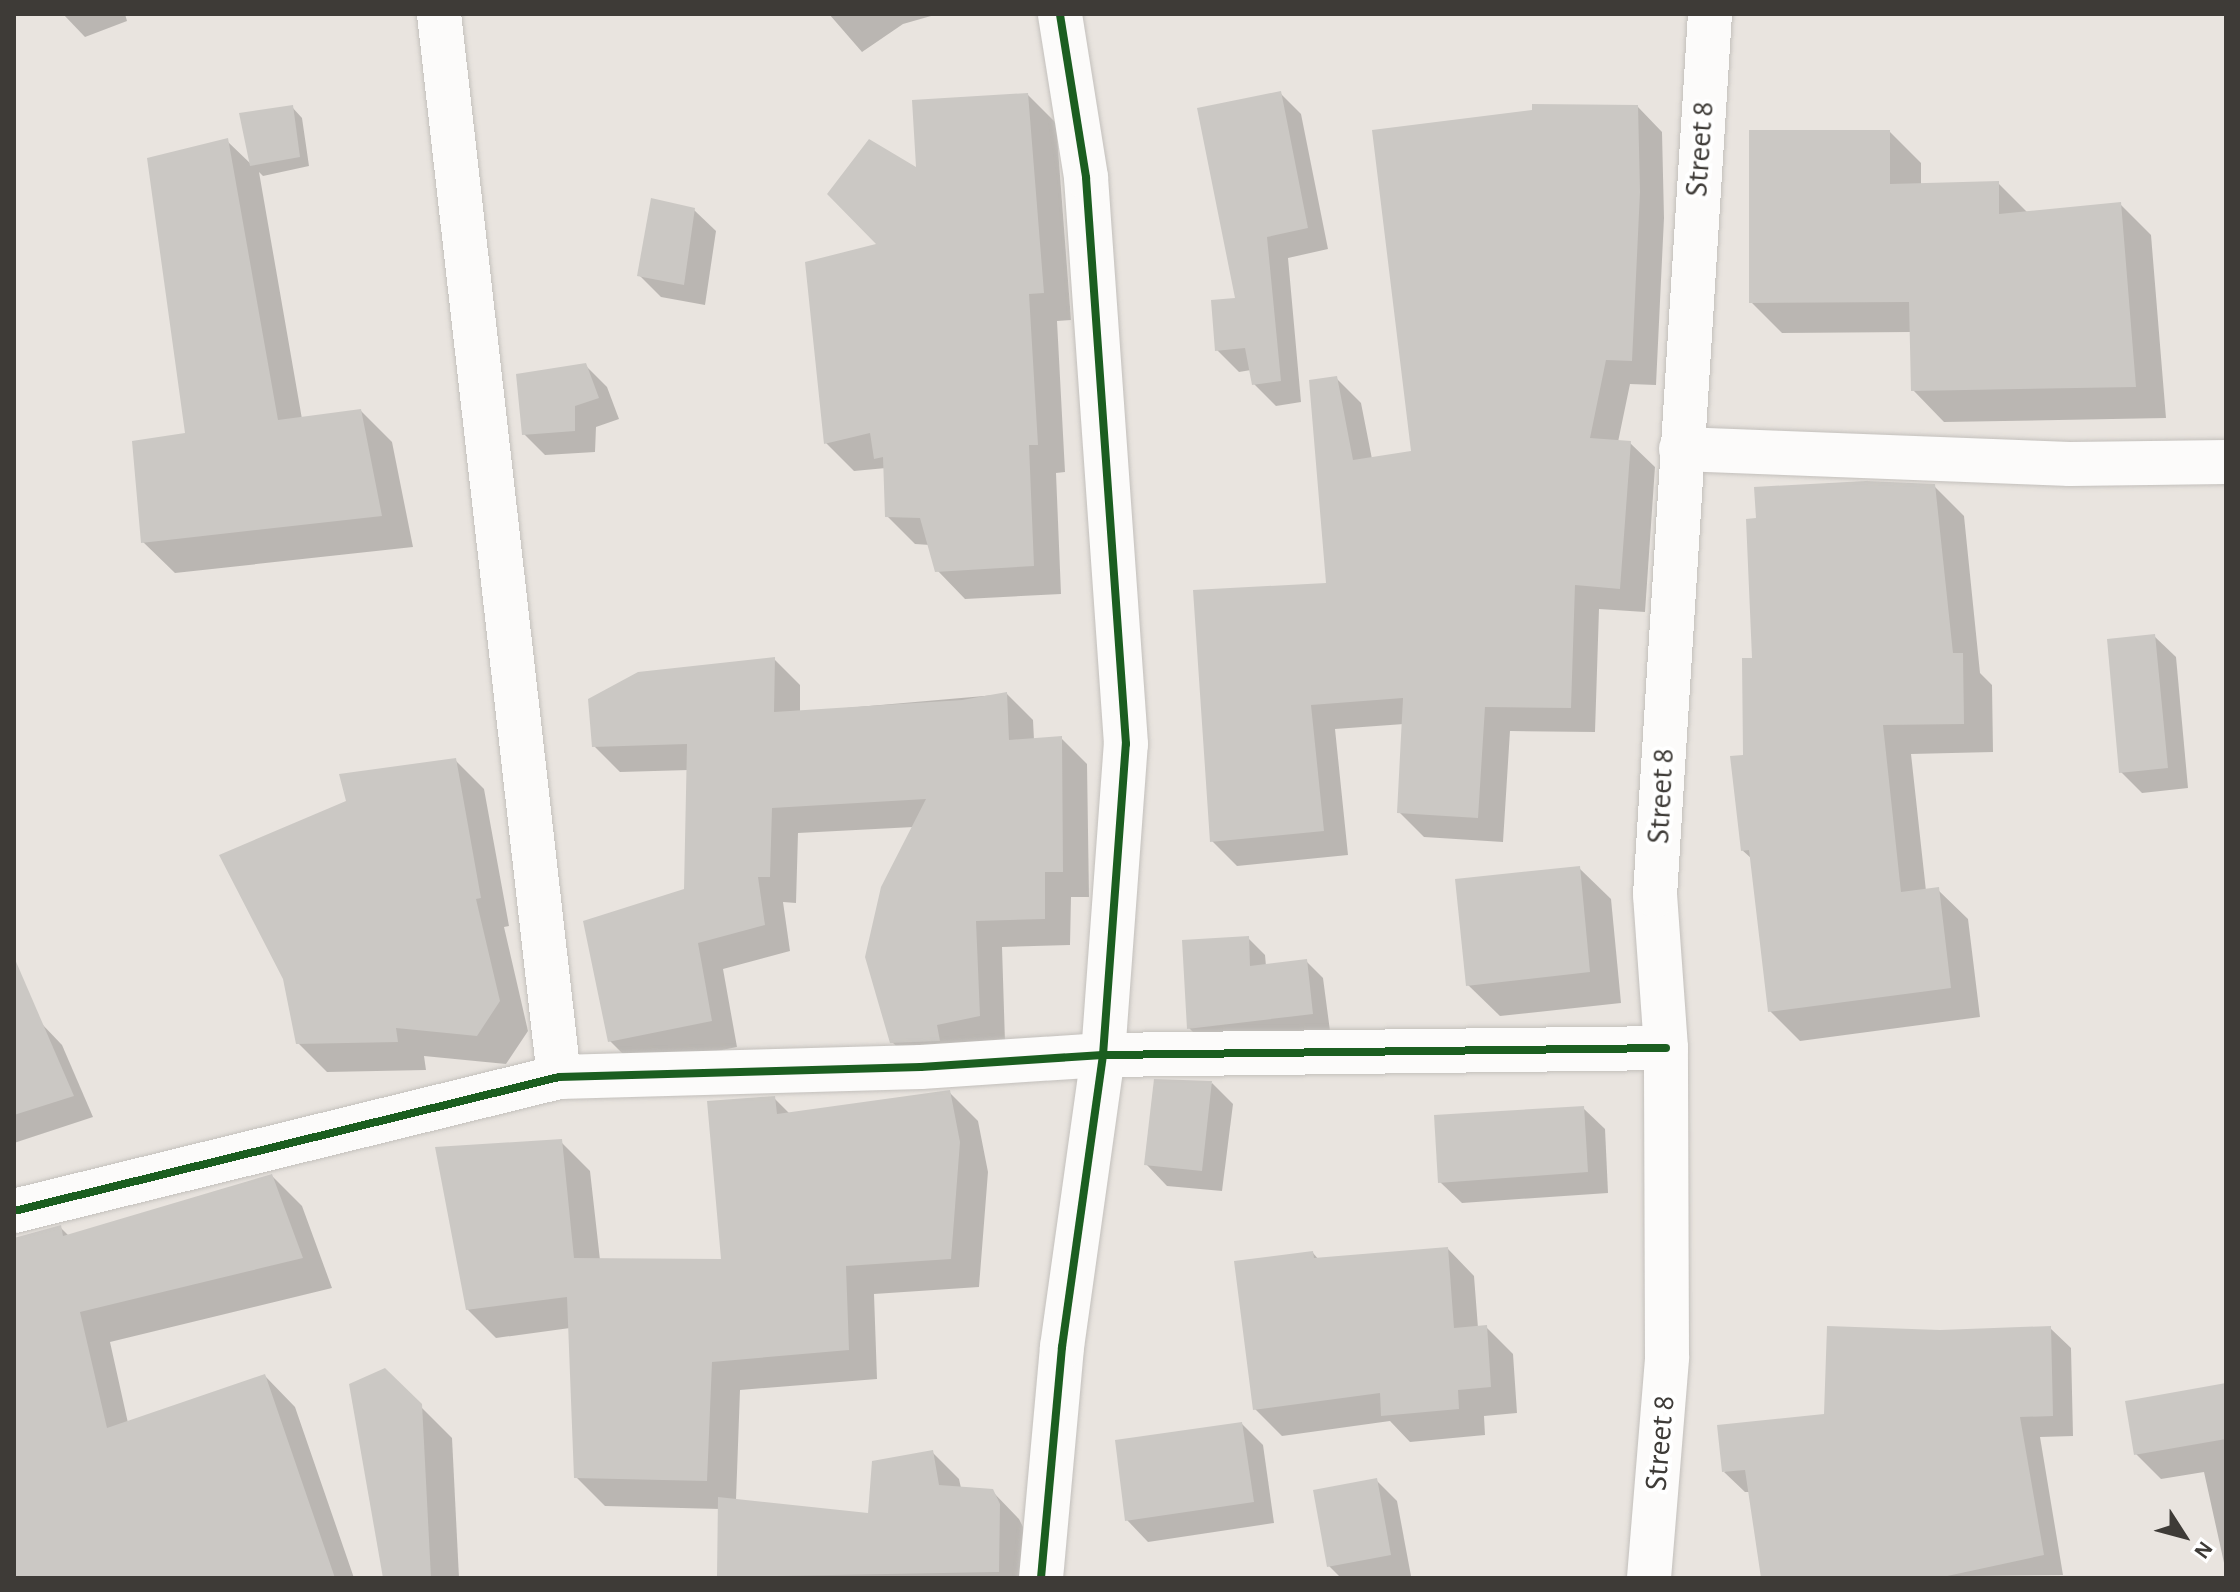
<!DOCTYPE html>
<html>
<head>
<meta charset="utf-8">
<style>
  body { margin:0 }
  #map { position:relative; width:2240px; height:1592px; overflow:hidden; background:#e9e4df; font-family:"Alegreya Sans",sans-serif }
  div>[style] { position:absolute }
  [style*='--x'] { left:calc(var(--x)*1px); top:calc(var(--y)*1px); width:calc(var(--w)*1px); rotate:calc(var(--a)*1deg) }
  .shadow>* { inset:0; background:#0003 }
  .building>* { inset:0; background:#cbc8c4 }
  .roads { filter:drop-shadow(0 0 2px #c3c0bc) drop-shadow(0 0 2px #c3c0bc) }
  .minor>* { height:44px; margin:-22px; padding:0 22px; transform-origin:22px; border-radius:22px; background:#fcfbfa }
  .cycleway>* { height:8px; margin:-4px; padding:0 4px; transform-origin:4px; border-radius:4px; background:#1b5e20 }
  span { translate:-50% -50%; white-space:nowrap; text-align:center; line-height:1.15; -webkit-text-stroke:8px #fff; paint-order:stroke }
  .street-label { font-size:32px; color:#3e3b37 }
  .frame { position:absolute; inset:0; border:16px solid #3e3b37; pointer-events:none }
  .north { position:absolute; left:2144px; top:1496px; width:80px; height:80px; -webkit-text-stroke:6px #fff; paint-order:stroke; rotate:126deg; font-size:22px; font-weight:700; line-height:32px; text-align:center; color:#3e3b37 }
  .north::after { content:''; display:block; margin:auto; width:28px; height:36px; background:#3e3b37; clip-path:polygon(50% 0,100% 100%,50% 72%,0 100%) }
</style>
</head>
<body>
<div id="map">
  <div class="shadow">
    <div style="clip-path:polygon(125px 14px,127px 21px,85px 37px,63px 14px)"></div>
    <div style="clip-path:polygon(829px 14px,938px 14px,903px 24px,862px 52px)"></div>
    <div style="clip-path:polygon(1280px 93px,1301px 114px,1328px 249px,1288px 258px,1301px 402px,1276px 406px,1254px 384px,1251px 370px,1239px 372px,1217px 350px,1237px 299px)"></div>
    <div style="clip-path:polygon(1028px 95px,1056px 123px,1071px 320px,1057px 321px,1065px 472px,1056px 473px,1061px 594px,965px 599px,937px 570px,930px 545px,915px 544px,887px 516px,886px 468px,854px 471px,826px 443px,879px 245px,918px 170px)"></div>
    <div style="clip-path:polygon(292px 107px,302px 118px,309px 166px,263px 176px,259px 172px,302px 419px,361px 411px,392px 442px,413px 547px,175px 573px,143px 542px,187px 435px,227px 141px,252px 165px)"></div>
    <div style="clip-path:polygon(1638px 107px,1662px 132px,1664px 218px,1656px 385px,1630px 384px,1618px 442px,1630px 443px,1655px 467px,1645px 612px,1599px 609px,1595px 732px,1510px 731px,1503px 842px,1424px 837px,1399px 812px,1404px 724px,1335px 729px,1348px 855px,1237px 866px,1212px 841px,1328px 584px,1336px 378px,1361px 403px,1372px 459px,1413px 452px)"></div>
    <div style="clip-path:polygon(1890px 132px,1921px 163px,1921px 185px,1998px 183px,2028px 213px,2120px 204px,2151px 235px,2166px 418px,1944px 422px,1913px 390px,1912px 332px,1782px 333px,1751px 302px)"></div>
    <div style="clip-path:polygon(694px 210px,716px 231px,705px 305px,661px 297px,639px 275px)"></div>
    <div style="clip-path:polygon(586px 366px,607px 387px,619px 419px,596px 427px,595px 452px,545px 455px,524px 434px)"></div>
    <div style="clip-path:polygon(1934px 486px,1964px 516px,1980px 673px,1992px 685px,1993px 752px,1911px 754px,1926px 891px,1938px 890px,1968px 919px,1980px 1017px,1800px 1041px,1770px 1011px,1752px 859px,1742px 850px,1754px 660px)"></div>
    <div style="clip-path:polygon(2154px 636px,2176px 657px,2188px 788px,2142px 793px,2121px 772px)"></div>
    <div style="clip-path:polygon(774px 659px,800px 685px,800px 712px,1007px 694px,1033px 720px,1034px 740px,1061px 738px,1087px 764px,1089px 897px,1071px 897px,1070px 945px,1002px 947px,1005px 1042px,919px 1068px,892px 1042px,914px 827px,798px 833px,796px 903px,783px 902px,790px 951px,723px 969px,737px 1047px,636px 1067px,610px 1041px,686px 891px,689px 770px,620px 772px,594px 746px)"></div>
    <div style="clip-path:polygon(455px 760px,484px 789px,509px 926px,504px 927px,528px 1031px,506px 1064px,424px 1056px,426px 1070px,327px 1072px,298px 1043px)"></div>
    <div style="clip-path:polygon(1579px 868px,1611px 899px,1621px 1003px,1500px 1016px,1468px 985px)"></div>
    <div style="clip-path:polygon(1248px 938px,1265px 955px,1266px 966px,1306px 961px,1323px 978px,1330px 1031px,1206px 1045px,1189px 1028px)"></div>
    <div style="clip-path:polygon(41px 1023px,62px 1045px,93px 1117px,14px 1143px,14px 1032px)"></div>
    <div style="clip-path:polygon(1212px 1083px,1233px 1104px,1222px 1191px,1167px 1186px,1146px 1164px)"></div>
    <div style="clip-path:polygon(949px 1092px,978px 1121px,988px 1172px,979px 1287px,874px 1294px,877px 1379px,740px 1390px,736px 1500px,870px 1515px,932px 1452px,959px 1479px,961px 1488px,992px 1491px,1019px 1519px,1026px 1533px,1025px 1578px,721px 1578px,720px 1509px,605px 1506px,576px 1477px,570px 1328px,496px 1338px,467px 1309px,561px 1142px,590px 1171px,600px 1260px,723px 1261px,775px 1099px,790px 1114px)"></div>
    <div style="clip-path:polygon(1583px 1108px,1605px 1129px,1608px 1193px,1462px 1203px,1440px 1182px)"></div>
    <div style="clip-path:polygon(272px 1176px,302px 1206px,332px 1288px,110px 1342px,128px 1423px,265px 1376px,295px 1407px,354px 1578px,19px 1578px,14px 1572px,14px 1240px,60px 1227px,69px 1236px)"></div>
    <div style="clip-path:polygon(1448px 1249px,1474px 1276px,1478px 1328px,1486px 1327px,1513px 1354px,1517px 1413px,1484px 1416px,1485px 1435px,1410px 1442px,1390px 1421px,1282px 1436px,1255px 1409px,1313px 1253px,1319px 1260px)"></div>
    <div style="clip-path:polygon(2050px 1328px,2071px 1348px,2073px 1436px,2040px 1437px,2063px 1575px,1763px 1578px,1751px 1492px,1745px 1492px,1724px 1472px,1826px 1415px,1940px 1332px)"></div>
    <div style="clip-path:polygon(384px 1370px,452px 1438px,459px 1578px,385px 1578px)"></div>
    <div style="clip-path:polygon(2226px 1385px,2226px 1572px,2204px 1472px,2161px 1479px,2136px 1454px)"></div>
    <div style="clip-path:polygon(1242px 1424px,1263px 1445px,1274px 1523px,1148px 1542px,1127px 1520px)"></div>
    <div style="clip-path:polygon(1376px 1480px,1397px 1501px,1411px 1576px,1341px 1578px,1329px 1566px)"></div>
  </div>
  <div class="building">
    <div style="clip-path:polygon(1281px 91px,1308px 228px,1267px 237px,1281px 381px,1252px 385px,1245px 348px,1215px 351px,1211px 300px,1235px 298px,1197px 108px)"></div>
    <div style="clip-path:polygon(1028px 93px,1044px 293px,1029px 294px,1038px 445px,1029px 445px,1034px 566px,935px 572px,920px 518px,885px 517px,883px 457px,874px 459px,870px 433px,824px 444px,805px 262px,876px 244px,827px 194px,869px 139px,916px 167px,912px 100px)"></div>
    <div style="clip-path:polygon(1532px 104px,1638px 105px,1640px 192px,1632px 361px,1606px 360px,1590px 438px,1631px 441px,1620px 589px,1575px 585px,1571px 708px,1485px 707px,1478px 818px,1397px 813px,1403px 698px,1311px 705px,1324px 831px,1210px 842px,1193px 590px,1326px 583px,1309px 380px,1337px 376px,1353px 460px,1411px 451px,1372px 130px,1532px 110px)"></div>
    <div style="clip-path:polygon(293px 105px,300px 157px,250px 166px,239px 113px)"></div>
    <div style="clip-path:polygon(1749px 130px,1890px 130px,1890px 184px,1999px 181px,1999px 214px,2121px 202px,2136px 387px,1911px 391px,1909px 302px,1749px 303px)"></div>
    <div style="clip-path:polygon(228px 138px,278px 420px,361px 409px,382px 516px,141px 543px,132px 441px,185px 433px,147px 158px)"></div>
    <div style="clip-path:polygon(651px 198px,695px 208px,684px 285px,637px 276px)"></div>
    <div style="clip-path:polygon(586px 363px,599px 398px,575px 406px,575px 431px,522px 435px,516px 374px)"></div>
    <div style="clip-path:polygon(1866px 481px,1935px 484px,1953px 653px,1963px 653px,1964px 724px,1883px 725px,1901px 892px,1939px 887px,1951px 988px,1768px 1012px,1749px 850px,1741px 851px,1730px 756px,1743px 755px,1742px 658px,1752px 658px,1746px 519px,1756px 518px,1754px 487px)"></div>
    <div style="clip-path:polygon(2155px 634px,2168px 768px,2119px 773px,2107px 639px)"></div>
    <div style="clip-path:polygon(775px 657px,774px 712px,962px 700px,1007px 692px,1009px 740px,1062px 736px,1063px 872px,1045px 872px,1045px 919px,976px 921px,980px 1016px,937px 1025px,940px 1041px,890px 1043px,865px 957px,881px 887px,926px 799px,772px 808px,770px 877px,758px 877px,765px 925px,698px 943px,712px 1021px,608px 1042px,583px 921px,684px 889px,687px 744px,592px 747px,588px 699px,638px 672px)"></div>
    <div style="clip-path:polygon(456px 758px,481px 898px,476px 899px,500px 1001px,477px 1036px,396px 1028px,398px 1042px,296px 1044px,283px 979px,219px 855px,346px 801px,339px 774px)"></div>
    <div style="clip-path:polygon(1580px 866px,1590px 972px,1466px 986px,1455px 879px)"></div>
    <div style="clip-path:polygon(1249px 936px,1250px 966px,1307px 959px,1313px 1014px,1187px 1029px,1182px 940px)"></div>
    <div style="clip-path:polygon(14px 957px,74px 1096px,14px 1115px)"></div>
    <div style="clip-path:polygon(1154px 1079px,1212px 1081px,1202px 1171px,1144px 1165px)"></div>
    <div style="clip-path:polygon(950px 1090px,960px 1142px,951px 1259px,846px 1266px,849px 1350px,712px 1362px,707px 1481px,574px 1478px,567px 1297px,466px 1310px,435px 1147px,562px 1139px,574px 1258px,721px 1259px,707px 1101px,775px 1096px,777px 1114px)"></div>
    <div style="clip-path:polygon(1584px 1106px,1588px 1172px,1438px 1183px,1434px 1115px)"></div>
    <div style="clip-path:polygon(272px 1174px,303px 1258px,80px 1312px,107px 1428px,265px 1374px,335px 1578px,14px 1578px,14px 1238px,61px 1225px,63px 1236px)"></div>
    <div style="clip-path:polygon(1448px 1247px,1454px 1328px,1487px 1325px,1491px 1387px,1458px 1390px,1459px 1409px,1381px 1416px,1380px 1393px,1253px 1410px,1234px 1261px,1313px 1251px,1314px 1258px)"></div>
    <div style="clip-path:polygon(1827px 1326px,1940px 1330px,2051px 1326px,2053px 1416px,2020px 1417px,2044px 1555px,1938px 1578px,1761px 1578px,1745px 1470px,1722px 1472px,1717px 1425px,1824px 1414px)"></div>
    <div style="clip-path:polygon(385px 1368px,422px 1404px,431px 1578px,383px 1578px,349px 1384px)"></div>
    <div style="clip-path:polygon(2226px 1383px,2226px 1439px,2134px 1455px,2125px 1401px)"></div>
    <div style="clip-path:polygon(1242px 1422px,1254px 1502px,1125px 1521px,1115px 1440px)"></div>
    <div style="clip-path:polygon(933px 1450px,939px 1485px,993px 1489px,1000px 1504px,999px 1572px,717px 1577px,718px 1497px,868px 1513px,872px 1461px)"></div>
    <div style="clip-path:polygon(1377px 1478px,1391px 1555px,1327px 1567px,1313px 1490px)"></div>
  </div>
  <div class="roads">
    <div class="minor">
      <div style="--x:439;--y:14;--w:1070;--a:83.56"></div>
      <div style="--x:1681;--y:449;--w:389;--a:2.2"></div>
      <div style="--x:2070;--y:464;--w:156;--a:-0.7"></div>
      <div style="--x:14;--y:1211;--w:561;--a:-13.81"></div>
      <div style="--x:559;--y:1077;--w:362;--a:-1.6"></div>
      <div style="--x:921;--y:1067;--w:182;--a:-3.8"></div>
      <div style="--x:1103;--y:1055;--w:563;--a:-0.71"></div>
      <div style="--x:1041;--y:1578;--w:232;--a:-84.8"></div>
      <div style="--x:1062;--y:1347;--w:295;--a:-82"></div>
      <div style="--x:1103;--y:1055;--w:312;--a:-85.8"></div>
      <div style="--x:1126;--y:744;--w:568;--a:-94.04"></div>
      <div style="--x:1086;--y:177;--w:165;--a:-99.1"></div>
      <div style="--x:1649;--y:1578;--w:222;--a:-85.3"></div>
      <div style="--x:1667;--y:1357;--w:309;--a:-90.2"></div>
      <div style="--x:1666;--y:1048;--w:153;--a:-94.1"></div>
      <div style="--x:1655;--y:895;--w:883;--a:-86.43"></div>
    </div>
  </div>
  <div class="cycleway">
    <div style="--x:14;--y:1211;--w:561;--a:-13.81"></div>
    <div style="--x:559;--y:1077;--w:362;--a:-1.6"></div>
    <div style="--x:921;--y:1067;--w:182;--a:-3.8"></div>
    <div style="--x:1103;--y:1055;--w:563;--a:-0.71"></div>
    <div style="--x:1041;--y:1578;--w:232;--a:-84.8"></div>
    <div style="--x:1062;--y:1347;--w:295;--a:-82"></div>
    <div style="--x:1103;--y:1055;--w:312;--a:-85.8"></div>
    <div style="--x:1126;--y:744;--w:568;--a:-94.04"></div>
    <div style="--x:1086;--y:177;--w:165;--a:-99.1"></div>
  </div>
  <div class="street-label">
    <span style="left:1700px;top:149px;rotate:-86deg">Street 8</span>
    <span style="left:1661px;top:796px;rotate:-87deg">Street 8</span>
    <span style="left:1660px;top:1443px;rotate:-85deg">Street 8</span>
  </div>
  <div class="frame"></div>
  <div class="north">N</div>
</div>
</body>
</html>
